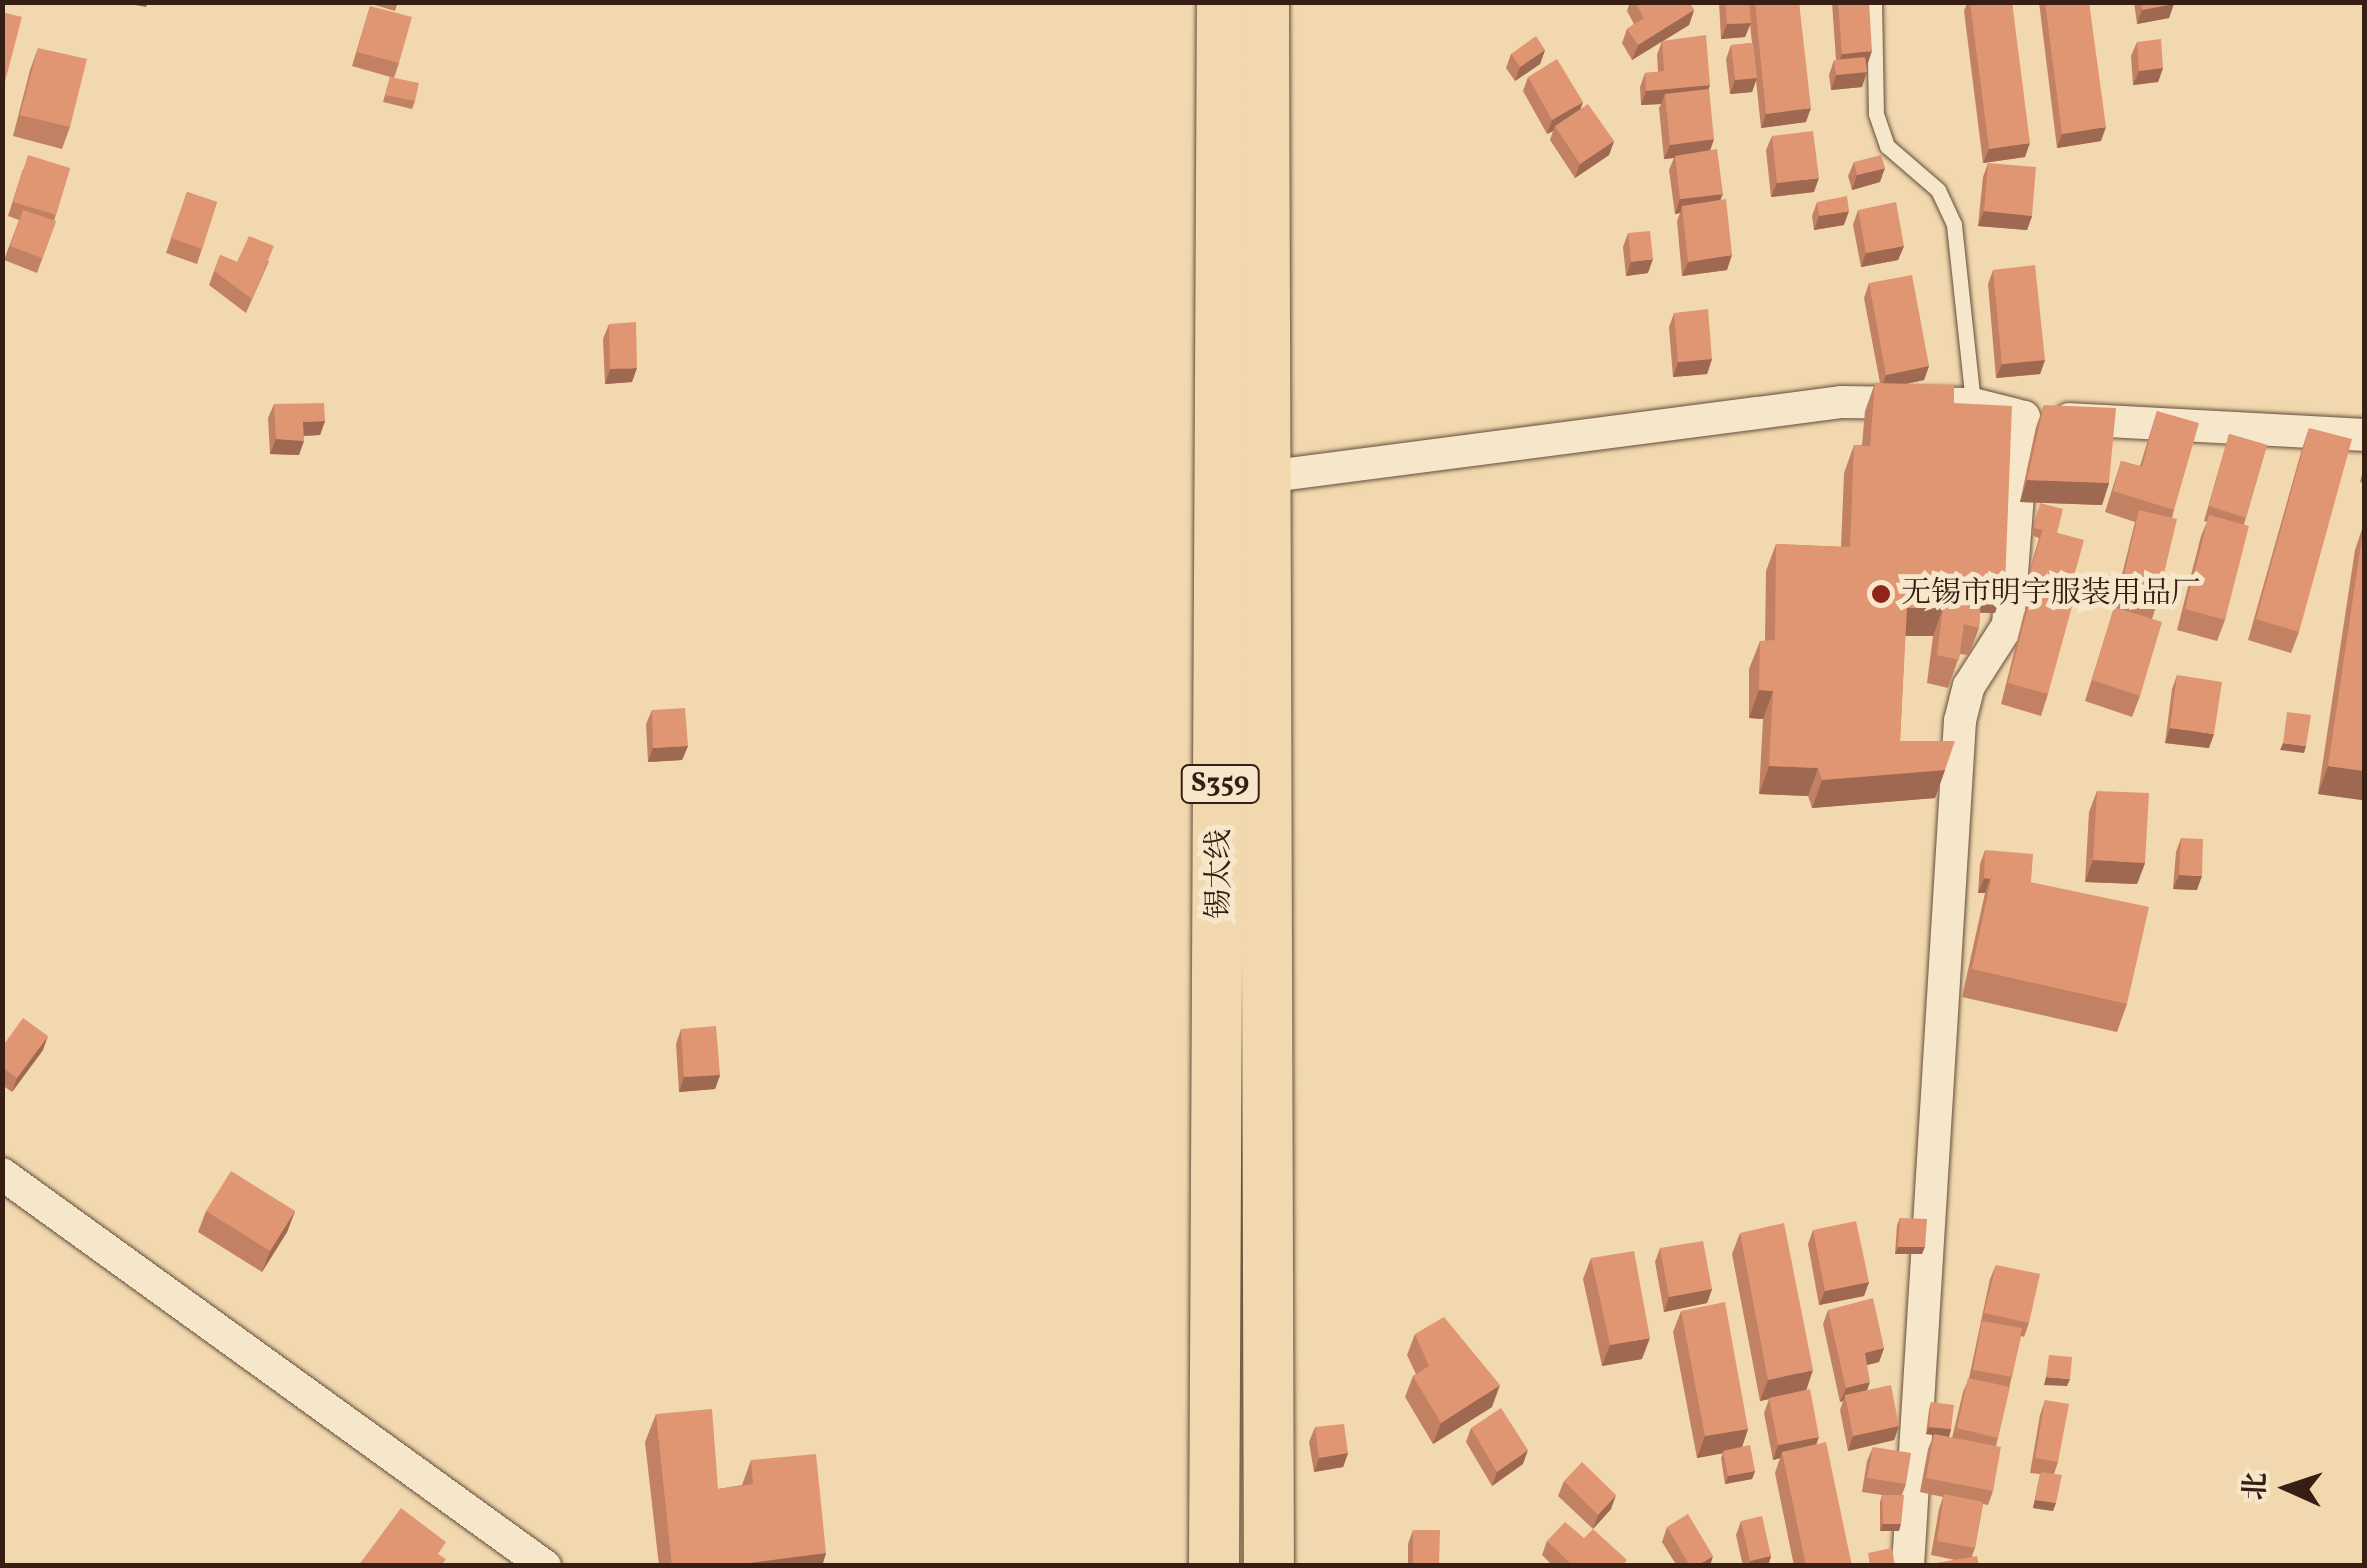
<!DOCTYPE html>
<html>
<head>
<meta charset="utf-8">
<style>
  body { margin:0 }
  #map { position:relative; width:2367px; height:1568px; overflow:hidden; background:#f1d8ae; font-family:Vollkorn,"Noto Serif SC",serif }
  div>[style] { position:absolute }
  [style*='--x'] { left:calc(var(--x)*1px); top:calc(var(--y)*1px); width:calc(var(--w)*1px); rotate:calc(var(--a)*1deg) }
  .roads { filter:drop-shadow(0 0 2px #654c3a) drop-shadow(0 0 2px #654c3a) }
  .service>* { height:15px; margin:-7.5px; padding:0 7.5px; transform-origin:7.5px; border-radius:7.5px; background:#f6e6ca }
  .minor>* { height:32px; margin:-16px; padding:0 16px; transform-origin:16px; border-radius:16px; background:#f6e6ca }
  .primary>* { height:50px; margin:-25px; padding:0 25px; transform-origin:25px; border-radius:25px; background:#f1d8ae }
  .wall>* { inset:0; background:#c28163 }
  .shaded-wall>* { inset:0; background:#9e6950 }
  .building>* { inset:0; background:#e19673 }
  .dots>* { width:28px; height:28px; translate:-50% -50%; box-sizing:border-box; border:5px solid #f6e6ca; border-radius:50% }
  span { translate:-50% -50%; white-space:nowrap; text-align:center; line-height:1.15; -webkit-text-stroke:10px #f6e6ca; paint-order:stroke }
  .shield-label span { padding:2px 8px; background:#f6e6ca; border:2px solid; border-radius:8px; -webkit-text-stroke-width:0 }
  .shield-label { font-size:28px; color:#361e14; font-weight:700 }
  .poi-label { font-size:30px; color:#361e14 }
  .left { translate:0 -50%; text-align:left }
  .street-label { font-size:30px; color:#361e14 }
  .frame { position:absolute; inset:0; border:5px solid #361e14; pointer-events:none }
  .north { position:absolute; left:2237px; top:1438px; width:100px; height:100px; -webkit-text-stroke:8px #f6e6ca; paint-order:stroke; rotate:273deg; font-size:28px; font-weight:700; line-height:40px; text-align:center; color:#361e14 }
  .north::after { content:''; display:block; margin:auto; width:35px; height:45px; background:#361e14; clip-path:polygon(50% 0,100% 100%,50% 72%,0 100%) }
</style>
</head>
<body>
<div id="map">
  <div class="roads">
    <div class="service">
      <div style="--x:1874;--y:2;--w:112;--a:89"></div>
      <div style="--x:1876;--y:114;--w:34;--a:71"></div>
      <div style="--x:1887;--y:146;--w:67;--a:40.8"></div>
      <div style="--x:1938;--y:190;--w:38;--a:65"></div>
      <div style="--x:1954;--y:225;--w:180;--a:83.9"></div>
    </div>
    <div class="minor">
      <div style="--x:2069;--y:419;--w:295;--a:3.1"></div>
      <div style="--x:1265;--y:477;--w:582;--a:-7.41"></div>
      <div style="--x:1842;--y:402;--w:131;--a:0.9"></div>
      <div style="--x:1973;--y:404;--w:44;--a:14.3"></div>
      <div style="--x:2;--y:1174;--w:670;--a:35.83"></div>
      <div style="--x:1908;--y:1566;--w:847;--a:-86.48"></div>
      <div style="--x:1960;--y:721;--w:36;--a:-76"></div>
      <div style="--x:1969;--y:686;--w:72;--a:-57.4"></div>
      <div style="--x:2008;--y:625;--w:209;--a:-85.6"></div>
    </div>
    <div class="primary">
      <div style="--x:1264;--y:2;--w:1564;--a:89.82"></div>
      <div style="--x:1214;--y:1566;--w:1564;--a:-89.71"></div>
    </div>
  </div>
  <div class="wall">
    <div style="clip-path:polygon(365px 2px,398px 2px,395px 11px)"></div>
    <div style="clip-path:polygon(1630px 2px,1689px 2px,1694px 10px,1689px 25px,1663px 41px,1709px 89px,1710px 150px,1720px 200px,1727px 270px,1682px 276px,1677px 221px,1680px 213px,1675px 214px,1669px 170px,1674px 158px,1664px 159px,1659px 108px,1661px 104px,1641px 105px,1640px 87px,1645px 73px,1658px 72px,1657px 55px,1662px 41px,1632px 60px,1622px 43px,1627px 29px,1634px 24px,1627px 11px)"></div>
    <div style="clip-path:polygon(1719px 2px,1799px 2px,1806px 122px,1761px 128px,1756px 80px,1752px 92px,1730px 94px,1726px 59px,1731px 45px,1752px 43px,1750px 24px,1745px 37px,1721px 39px)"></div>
    <div style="clip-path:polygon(1832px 2px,1869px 2px,1866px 66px,1862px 87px,1831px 90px,1829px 75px,1834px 60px,1836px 60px)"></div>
    <div style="clip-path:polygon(1960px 2px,2012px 2px,2025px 157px,1983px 163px,1964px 11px,1967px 3px)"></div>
    <div style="clip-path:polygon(2039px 2px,2089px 2px,2101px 141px,2057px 148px)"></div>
    <div style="clip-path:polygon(2134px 2px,2174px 2px,2169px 18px,2137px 24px)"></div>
    <div style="clip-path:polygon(370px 6px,399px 63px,394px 78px,352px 66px)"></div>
    <div style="clip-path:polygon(2137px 42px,2163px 68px,2158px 82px,2133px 85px,2131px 56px)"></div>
    <div style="clip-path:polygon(38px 48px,70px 127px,62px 149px,13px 136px,30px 70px)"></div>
    <div style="clip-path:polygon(1545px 50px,1540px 64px,1515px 81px,1506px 68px,1511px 54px)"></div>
    <div style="clip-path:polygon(390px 77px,415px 101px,412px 109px,383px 102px)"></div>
    <div style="clip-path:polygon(1528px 77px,1580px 109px,1614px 141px,1609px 155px,1575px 178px,1550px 140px,1553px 131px,1547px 134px,1523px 91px)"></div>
    <div style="clip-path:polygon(1772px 136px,1814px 192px,1771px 197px,1766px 150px)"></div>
    <div style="clip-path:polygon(1854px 162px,1880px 182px,1852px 190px,1848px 176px)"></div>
    <div style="clip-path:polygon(1988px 163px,2032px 216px,2027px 230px,1978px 226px,1983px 177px)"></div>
    <div style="clip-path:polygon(70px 168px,54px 221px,56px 221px,37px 273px,4px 260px,19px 220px,8px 216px,23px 169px)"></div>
    <div style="clip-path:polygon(187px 192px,217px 202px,197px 264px,166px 253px)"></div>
    <div style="clip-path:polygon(1817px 202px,1844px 225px,1814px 230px,1812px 216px)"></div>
    <div style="clip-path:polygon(1858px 210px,1904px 246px,1898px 260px,1861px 267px,1853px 225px)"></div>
    <div style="clip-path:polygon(1628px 233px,1648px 273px,1626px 276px,1623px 247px)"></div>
    <div style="clip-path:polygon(220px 255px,237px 262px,269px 261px,246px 313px,209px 285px)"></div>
    <div style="clip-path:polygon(1993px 270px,2045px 360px,2040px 374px,1996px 378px,1988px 284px)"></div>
    <div style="clip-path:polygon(1869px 283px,1929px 366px,1924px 380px,1906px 384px,1954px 403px,1995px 613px,1980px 613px,1979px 628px,1969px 655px,1960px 654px,1948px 688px,1927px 683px,1933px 636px,1905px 636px,1900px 741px,1945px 770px,1935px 798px,1812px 808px,1808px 796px,1759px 794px,1763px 719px,1749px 718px,1749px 669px,1760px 641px,1765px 641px,1766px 571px,1776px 544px,1841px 547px,1844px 473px,1854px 445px,1862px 445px,1865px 411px,1875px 383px,1880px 383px,1864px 298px)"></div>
    <div style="clip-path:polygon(1674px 313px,1712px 359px,1707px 374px,1673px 377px,1669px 327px)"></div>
    <div style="clip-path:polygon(609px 324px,632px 382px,605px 384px,603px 339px)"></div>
    <div style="clip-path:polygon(274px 404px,325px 421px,320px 435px,304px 436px,299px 455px,270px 454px,268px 418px)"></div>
    <div style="clip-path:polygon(2044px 405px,2109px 483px,2102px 505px,2020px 502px,2036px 427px)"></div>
    <div style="clip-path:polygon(2157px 411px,2174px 510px,2172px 518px,2156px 607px,2152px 619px,2140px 696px,2132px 717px,2085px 701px,2113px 611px,2135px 522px,2105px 512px,2121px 461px,2140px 466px)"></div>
    <div style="clip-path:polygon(2309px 428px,2299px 632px,2291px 653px,2248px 640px,2302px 449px)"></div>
    <div style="clip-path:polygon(2229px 434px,2267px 445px,2244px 524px,2225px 620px,2217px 641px,2177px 630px,2201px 536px,2207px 522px,2204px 521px)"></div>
    <div style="clip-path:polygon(2364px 466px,2364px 483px,2360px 482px)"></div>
    <div style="clip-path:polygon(2038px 510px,2057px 533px,2070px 591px,2066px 601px,2048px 694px,2041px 716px,2001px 704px,2024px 613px,2031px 596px,2023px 594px,2039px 538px,2031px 535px)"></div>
    <div style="clip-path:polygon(2364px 523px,2362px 800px,2318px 794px,2355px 550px)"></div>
    <div style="clip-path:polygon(2177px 675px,2209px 748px,2165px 743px,2172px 689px)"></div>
    <div style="clip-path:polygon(652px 710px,688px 746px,682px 760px,648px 762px,646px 724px)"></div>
    <div style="clip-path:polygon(2097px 791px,2145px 863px,2137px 884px,2085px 882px,2089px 812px)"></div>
    <div style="clip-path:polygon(2181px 838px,2197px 890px,2173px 889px,2176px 852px)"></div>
    <div style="clip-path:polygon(1985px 850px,2031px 882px,2127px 1004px,2117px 1032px,1962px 997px,1985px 893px,1978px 893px,1980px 864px)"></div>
    <div style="clip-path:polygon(681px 1029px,720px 1075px,715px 1089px,679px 1092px,676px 1044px)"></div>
    <div style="clip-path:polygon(2px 1047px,43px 1050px,12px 1092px,2px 1085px)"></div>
    <div style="clip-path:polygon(206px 1211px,295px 1211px,287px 1232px,262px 1272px,198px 1232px)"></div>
    <div style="clip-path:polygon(1900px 1218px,1922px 1254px,1895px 1254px,1897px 1225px)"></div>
    <div style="clip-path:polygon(1813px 1230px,1869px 1282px,1864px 1296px,1819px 1305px,1808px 1244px)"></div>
    <div style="clip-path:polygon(1740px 1233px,1806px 1390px,1816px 1444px,1852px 1566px,1794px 1566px,1775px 1473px,1780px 1458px,1773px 1460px,1764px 1413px,1769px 1399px,1760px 1401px,1732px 1254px)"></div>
    <div style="clip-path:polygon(1660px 1248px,1712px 1289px,1707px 1303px,1664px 1312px,1655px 1262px)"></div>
    <div style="clip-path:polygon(1591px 1258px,1642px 1359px,1602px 1366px,1583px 1279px)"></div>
    <div style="clip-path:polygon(1996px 1265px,2029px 1323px,2024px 1337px,2021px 1336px,1996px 1446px,1993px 1491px,1988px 1505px,1983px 1504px,1975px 1548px,1972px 1556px,1979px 1566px,1936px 1566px,1937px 1563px,1955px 1560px,1931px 1555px,1939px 1509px,1943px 1497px,1920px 1492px,1928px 1449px,1934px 1435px,1926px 1434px,1929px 1410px,1931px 1402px,1951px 1429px,1949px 1437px,1952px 1438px,1963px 1392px,1969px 1378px,1990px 1279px)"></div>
    <div style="clip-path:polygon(1828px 1310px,1884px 1348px,1879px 1362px,1867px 1365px,1867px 1391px,1899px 1426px,1894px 1440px,1848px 1451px,1840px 1410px,1843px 1401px,1840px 1402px,1823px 1324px)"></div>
    <div style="clip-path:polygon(1681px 1311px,1748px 1429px,1742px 1447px,1755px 1471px,1752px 1479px,1725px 1484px,1721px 1458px,1723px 1453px,1697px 1458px,1673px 1332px)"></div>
    <div style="clip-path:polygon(1415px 1334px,1492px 1407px,1433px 1444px,1405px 1397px,1413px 1376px,1416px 1374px,1407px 1355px)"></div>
    <div style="clip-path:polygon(2045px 1400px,2058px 1462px,2054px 1474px,2053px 1511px,2033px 1508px,2040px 1474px,2030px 1473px,2040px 1415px)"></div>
    <div style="clip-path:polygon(656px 1414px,718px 1489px,742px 1485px,751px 1460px,826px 1553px,822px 1566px,659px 1566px,645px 1442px)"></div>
    <div style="clip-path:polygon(1315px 1427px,1348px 1453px,1343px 1467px,1314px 1472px,1309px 1442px)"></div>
    <div style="clip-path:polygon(1471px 1428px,1523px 1464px,1492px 1486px,1466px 1442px)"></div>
    <div style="clip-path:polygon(1873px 1447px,1906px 1484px,1902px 1495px,1899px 1531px,1880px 1531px,1880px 1502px,1882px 1495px,1862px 1492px,1867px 1461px)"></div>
    <div style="clip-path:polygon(1564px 1481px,1611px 1509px,1593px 1529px,1558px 1496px)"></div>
    <div style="clip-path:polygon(1741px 1521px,1771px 1556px,1768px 1566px,1743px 1566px,1736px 1535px)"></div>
    <div style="clip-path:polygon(1667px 1527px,1710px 1566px,1677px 1566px,1662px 1542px)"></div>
    <div style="clip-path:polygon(1413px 1530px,1439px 1566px,1408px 1566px,1408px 1544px)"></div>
    <div style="clip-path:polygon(1584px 1538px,1625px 1566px,1553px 1566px,1542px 1555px,1547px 1541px)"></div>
  </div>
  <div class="shaded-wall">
    <div style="clip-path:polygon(119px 2px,148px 2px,146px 7px)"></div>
    <div style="clip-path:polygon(2174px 4px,2169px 18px,2137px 24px,2142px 10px)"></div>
    <div style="clip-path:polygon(1694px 10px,1689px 25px,1632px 60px,1638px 45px)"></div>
    <div style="clip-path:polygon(1751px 23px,1745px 37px,1721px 39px,1727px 24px)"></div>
    <div style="clip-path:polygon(1545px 50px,1540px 64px,1515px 81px,1520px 67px)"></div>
    <div style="clip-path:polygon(1872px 51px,1867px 66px,1836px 69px,1842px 54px)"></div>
    <div style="clip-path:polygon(2163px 68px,2158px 82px,2133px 85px,2139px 71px)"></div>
    <div style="clip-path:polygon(1867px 72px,1862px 87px,1831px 90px,1836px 75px)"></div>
    <div style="clip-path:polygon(1757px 78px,1752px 92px,1730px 94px,1735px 80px)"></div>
    <div style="clip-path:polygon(1710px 85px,1705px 100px,1665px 94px,1661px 104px,1641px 105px,1646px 91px)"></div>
    <div style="clip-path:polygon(1583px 102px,1578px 116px,1555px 126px,1553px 131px,1547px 134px,1552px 120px)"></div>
    <div style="clip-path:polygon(1811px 108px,1806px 122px,1761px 128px,1766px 114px)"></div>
    <div style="clip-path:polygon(2106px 127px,2101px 141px,2057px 148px,2062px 134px)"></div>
    <div style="clip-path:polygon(1714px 139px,1709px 154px,1664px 159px,1670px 145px)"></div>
    <div style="clip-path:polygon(1614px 141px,1609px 155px,1575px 178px,1580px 164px)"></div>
    <div style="clip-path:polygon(2030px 143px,2025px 157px,1983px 163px,1989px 149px)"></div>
    <div style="clip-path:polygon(1885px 168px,1880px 182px,1852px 190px,1857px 175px)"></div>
    <div style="clip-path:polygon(1819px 178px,1814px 192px,1771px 197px,1777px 183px)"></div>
    <div style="clip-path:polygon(1723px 194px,1717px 208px,1682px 206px,1680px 213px,1675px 214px,1680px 199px)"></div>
    <div style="clip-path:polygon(1849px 211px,1844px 225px,1814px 230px,1819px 216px)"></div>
    <div style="clip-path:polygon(1984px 211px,2032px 216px,2027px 230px,1978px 226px)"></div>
    <div style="clip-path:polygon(1904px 246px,1898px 260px,1861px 267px,1866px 253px)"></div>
    <div style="clip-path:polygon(1732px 255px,1727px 270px,1682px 276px,1688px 262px)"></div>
    <div style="clip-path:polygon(1653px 259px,1648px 273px,1626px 276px,1631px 262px)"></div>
    <div style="clip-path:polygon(1712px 359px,1707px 374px,1673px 377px,1678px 362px)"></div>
    <div style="clip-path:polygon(2045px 360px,2040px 374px,1996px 378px,2002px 364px)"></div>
    <div style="clip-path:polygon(1929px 366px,1924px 380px,1881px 389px,1886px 375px)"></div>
    <div style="clip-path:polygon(637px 368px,632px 382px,605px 384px,610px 369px)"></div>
    <div style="clip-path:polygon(325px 421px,320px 435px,298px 436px,303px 422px)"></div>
    <div style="clip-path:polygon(276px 439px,304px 441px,299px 455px,270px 454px)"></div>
    <div style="clip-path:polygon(2027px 480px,2109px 483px,2102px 505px,2020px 502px)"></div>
    <div style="clip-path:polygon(1982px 584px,2005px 585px,1995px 613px,1972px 612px)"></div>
    <div style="clip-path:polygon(1907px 608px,1943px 608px,1933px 636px,1896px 636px)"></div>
    <div style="clip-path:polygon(1759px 690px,1773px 691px,1763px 719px,1749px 718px)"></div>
    <div style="clip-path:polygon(2170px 728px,2214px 734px,2209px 748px,2165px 743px)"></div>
    <div style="clip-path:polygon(2283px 743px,2306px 746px,2304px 753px,2280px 750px)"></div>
    <div style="clip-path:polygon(688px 746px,682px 760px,648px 762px,653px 748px)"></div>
    <div style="clip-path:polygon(1769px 766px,1818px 768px,1808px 796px,1759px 794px)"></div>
    <div style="clip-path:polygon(2328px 766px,2364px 771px,2364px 793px,2362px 800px,2318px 794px)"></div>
    <div style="clip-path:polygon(1945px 770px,1935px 798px,1812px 808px,1822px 780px)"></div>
    <div style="clip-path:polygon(2093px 860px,2145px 863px,2137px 884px,2085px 882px)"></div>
    <div style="clip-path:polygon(2179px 875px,2202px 876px,2197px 890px,2173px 889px)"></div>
    <div style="clip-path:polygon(1984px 878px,1990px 879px,1985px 893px,1978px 893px)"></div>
    <div style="clip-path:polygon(48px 1036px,43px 1050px,12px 1092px,17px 1078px)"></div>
    <div style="clip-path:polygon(720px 1075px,715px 1089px,679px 1092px,684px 1077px)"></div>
    <div style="clip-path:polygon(295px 1211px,287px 1232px,262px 1272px,270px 1251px)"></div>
    <div style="clip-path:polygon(1898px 1247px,1925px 1247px,1922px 1254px,1895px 1254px)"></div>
    <div style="clip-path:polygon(1869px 1282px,1864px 1296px,1819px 1305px,1825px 1291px)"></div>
    <div style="clip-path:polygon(1712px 1289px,1707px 1303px,1664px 1312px,1669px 1297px)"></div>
    <div style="clip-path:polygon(1650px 1338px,1642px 1359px,1602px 1366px,1610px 1345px)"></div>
    <div style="clip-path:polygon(1884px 1348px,1879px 1362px,1859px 1367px,1865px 1353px)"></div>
    <div style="clip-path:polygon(1813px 1370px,1806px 1391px,1760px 1401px,1768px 1380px)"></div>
    <div style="clip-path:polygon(2046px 1377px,2070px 1379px,2067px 1386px,2044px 1385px)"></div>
    <div style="clip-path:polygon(1870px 1382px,1865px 1396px,1845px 1395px,1843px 1401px,1840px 1402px,1846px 1388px)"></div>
    <div style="clip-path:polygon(1500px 1385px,1492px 1407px,1433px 1444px,1441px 1423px)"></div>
    <div style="clip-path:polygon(1899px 1426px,1894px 1440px,1848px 1451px,1853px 1436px)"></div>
    <div style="clip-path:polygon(1929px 1427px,1951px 1429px,1949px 1437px,1926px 1434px)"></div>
    <div style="clip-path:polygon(1748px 1429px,1741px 1450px,1697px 1458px,1705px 1436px)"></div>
    <div style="clip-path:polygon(1819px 1437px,1814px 1451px,1782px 1452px,1780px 1458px,1773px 1460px,1778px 1445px)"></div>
    <div style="clip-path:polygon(1528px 1450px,1523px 1464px,1492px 1486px,1497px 1472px)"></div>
    <div style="clip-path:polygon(1348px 1453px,1343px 1467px,1314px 1472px,1319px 1458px)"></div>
    <div style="clip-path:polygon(1755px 1471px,1752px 1479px,1725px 1484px,1728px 1476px)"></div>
    <div style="clip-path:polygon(1616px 1495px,1611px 1509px,1593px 1529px,1598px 1515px)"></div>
    <div style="clip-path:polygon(2035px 1500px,2056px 1503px,2053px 1511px,2033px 1508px)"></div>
    <div style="clip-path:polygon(1883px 1524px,1901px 1524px,1899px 1531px,1880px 1531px)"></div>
    <div style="clip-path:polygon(826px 1553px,822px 1566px,726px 1566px)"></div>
    <div style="clip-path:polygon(1713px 1556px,1710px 1566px,1697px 1566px)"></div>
    <div style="clip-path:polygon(1771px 1556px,1768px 1566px,1749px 1566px,1750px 1561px)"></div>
  </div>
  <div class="building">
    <div style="clip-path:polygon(1635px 2px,1689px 2px,1694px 10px,1638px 45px,1627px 29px,1644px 18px)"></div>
    <div style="clip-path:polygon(1725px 2px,1749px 2px,1751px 23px,1727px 24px)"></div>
    <div style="clip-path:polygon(1755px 2px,1799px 2px,1811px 108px,1766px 114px)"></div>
    <div style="clip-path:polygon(1838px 2px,1869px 2px,1872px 51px,1842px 54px)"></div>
    <div style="clip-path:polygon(1970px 2px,2012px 2px,2030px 143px,1989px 149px)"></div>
    <div style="clip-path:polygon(2045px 2px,2089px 2px,2106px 127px,2062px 134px)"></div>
    <div style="clip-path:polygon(2141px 2px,2174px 2px,2174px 4px,2142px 10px)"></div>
    <div style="clip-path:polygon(370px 6px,412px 17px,399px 63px,357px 52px)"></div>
    <div style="clip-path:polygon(2px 12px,22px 17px,2px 93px)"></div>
    <div style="clip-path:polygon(1706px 35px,1710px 85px,1646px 91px,1645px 73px,1664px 71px,1662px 41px)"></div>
    <div style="clip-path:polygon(1536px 36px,1545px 50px,1520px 67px,1511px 54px)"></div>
    <div style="clip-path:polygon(2161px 39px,2163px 68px,2139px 71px,2137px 42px)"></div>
    <div style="clip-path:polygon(1753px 43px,1757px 78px,1735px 80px,1731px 45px)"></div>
    <div style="clip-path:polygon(38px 48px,87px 59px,70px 127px,20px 115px)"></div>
    <div style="clip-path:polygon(1865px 57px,1867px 72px,1836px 75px,1834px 60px)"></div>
    <div style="clip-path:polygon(1557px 59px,1583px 102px,1552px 120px,1528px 77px)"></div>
    <div style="clip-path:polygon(390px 77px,419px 83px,415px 101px,385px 95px)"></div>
    <div style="clip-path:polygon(1709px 89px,1714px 139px,1670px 145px,1665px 94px)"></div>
    <div style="clip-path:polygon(1588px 104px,1614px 141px,1580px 164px,1555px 126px)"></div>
    <div style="clip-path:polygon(1813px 131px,1819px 178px,1777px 183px,1772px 136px)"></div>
    <div style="clip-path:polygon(1717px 149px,1723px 194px,1680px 199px,1675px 156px)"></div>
    <div style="clip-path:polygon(28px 155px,70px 168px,56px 215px,13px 202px)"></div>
    <div style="clip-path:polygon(1881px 155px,1885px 168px,1857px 175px,1854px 162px)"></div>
    <div style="clip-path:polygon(1988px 163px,2036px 167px,2032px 216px,1984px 211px)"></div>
    <div style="clip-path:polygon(187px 192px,217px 202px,202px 249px,171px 238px)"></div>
    <div style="clip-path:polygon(1847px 196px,1849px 211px,1819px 216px,1817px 202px)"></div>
    <div style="clip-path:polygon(1726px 199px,1732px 255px,1688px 262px,1682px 206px)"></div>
    <div style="clip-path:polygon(1896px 202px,1904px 246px,1866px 253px,1858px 210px)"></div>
    <div style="clip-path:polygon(23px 210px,56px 221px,42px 258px,10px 246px)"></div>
    <div style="clip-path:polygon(1650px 231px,1653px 259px,1631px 262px,1628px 233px)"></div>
    <div style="clip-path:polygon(249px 236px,274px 246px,252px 299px,214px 271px,220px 255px,237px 262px)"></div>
    <div style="clip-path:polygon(2035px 265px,2045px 360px,2002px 364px,1993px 270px)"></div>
    <div style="clip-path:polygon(1912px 275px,1929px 366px,1886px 375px,1869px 283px)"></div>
    <div style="clip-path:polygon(1708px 309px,1712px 359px,1678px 362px,1674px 313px)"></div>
    <div style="clip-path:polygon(636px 322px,637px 368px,610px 369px,609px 324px)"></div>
    <div style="clip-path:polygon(1875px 383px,1954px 385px,1954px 403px,2012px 406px,2005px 585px,1982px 584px,1979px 628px,1964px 624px,1959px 660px,1937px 655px,1943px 608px,1907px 608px,1900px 741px,1955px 741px,1945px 770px,1822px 780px,1818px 768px,1769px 766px,1773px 691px,1759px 690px,1760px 641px,1775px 640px,1776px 544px,1850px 547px,1854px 445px,1870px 446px)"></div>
    <div style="clip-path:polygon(324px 403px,325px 421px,303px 422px,304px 441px,276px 439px,274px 404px)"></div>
    <div style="clip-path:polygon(2044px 405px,2116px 408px,2109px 483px,2027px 480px)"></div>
    <div style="clip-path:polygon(2157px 411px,2199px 423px,2174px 510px,2113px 491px,2121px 461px,2142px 467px)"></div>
    <div style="clip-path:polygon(2309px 428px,2352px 439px,2299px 632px,2256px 619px)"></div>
    <div style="clip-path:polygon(2229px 434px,2267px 445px,2246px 518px,2209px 506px)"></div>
    <div style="clip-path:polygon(2040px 503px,2063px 509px,2057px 533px,2034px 528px)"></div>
    <div style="clip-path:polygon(2139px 510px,2177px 519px,2156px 607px,2119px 597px)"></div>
    <div style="clip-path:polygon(2209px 515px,2249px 526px,2225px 620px,2185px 609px)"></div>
    <div style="clip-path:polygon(2364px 524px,2364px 771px,2328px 766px)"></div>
    <div style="clip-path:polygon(2043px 529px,2084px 540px,2070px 591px,2028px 579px)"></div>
    <div style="clip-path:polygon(2032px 592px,2073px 603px,2048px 694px,2008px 683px)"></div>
    <div style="clip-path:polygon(2114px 607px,2162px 622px,2140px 696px,2092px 680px)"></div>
    <div style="clip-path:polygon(2177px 675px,2222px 682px,2214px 734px,2170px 728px)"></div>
    <div style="clip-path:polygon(685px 708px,688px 746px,653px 748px,652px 710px)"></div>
    <div style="clip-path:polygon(2287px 712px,2311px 715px,2306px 746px,2283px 743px)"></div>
    <div style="clip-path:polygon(2097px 791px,2149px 793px,2145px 863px,2093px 860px)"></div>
    <div style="clip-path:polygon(2181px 838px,2203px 839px,2202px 876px,2179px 875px)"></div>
    <div style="clip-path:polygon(1985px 850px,2033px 854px,2031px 882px,1992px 874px,1990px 879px,1984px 878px)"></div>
    <div style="clip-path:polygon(1992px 874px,2149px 907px,2127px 1004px,1972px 969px)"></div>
    <div style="clip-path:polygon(23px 1018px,48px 1036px,17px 1078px,2px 1067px,2px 1047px)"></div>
    <div style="clip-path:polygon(716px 1026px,720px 1075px,684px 1077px,681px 1029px)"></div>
    <div style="clip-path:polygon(231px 1171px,295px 1211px,270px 1251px,206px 1211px)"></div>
    <div style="clip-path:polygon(1900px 1218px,1927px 1219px,1925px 1247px,1898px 1247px)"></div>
    <div style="clip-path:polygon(1856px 1221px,1869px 1282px,1825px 1291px,1813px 1230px)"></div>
    <div style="clip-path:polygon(1784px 1223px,1813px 1370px,1768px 1380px,1740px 1233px)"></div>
    <div style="clip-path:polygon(1703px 1241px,1712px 1289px,1669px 1297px,1660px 1248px)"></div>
    <div style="clip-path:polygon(1634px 1251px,1650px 1338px,1610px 1345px,1591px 1258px)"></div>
    <div style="clip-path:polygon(1996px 1265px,2040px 1274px,2029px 1323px,1984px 1313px)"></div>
    <div style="clip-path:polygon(1873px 1298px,1884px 1348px,1865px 1353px,1870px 1382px,1846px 1388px,1828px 1310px)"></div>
    <div style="clip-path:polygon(1725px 1302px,1748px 1429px,1705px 1436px,1681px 1311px)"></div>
    <div style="clip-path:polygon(1444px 1317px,1500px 1385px,1441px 1423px,1413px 1376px,1429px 1366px,1415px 1334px)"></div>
    <div style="clip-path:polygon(1982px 1321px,2022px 1328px,2012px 1377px,1973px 1370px)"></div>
    <div style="clip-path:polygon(2049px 1355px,2072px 1357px,2070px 1379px,2046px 1377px)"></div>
    <div style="clip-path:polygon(1968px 1378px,2010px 1387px,1998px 1438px,1957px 1428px)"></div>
    <div style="clip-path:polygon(1891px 1385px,1899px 1426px,1853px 1436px,1845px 1395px)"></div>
    <div style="clip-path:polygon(1810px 1389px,1819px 1437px,1778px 1445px,1769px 1398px)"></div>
    <div style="clip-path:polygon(2045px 1400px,2069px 1404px,2058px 1462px,2035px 1458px)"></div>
    <div style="clip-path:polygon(1931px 1402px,1954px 1405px,1951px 1429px,1929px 1427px)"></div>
    <div style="clip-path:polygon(1501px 1408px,1528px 1450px,1497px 1472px,1471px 1428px)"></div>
    <div style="clip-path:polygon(712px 1409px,718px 1489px,753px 1484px,751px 1460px,816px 1454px,826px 1553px,726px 1566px,672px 1566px,656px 1414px)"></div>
    <div style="clip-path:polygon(1344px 1424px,1348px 1453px,1319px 1458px,1315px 1427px)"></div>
    <div style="clip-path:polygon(1934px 1434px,2001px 1447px,1993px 1491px,1926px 1478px)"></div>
    <div style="clip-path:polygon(1826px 1442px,1852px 1566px,1806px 1566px,1782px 1452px)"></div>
    <div style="clip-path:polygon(1750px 1445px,1755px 1471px,1728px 1476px,1723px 1451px)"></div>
    <div style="clip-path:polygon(1873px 1447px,1911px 1453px,1906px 1484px,1867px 1478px)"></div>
    <div style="clip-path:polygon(1582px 1462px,1616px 1495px,1598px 1515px,1564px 1481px)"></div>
    <div style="clip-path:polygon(2041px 1472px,2062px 1475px,2056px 1503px,2035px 1500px)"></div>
    <div style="clip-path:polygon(1944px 1494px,1983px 1502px,1975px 1548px,1937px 1541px)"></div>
    <div style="clip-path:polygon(1882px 1495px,1904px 1495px,1901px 1524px,1883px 1524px)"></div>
    <div style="clip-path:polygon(401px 1508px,446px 1542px,438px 1554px,446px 1559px,441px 1566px,358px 1566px)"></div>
    <div style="clip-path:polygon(1688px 1514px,1713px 1556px,1697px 1566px,1690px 1566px,1667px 1527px)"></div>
    <div style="clip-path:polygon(1762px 1516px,1771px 1556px,1750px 1561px,1741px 1521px)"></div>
    <div style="clip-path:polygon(1565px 1522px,1584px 1538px,1593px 1529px,1627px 1560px,1622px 1566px,1573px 1566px,1547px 1541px)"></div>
    <div style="clip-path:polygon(1413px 1530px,1440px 1530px,1439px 1566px,1413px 1566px)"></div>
    <div style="clip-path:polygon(1892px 1548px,1895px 1566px,1870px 1566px,1868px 1553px)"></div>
    <div style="clip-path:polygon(1977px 1556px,1979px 1566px,1938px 1566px,1937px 1563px)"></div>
  </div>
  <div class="dots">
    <div style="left:1881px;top:594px;background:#8f2418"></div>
  </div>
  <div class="shield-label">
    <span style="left:1220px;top:784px">S359</span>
  </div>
  <div class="poi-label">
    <span class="left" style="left:1901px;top:594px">无锡市明宇服装用品厂</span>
  </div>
  <div class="street-label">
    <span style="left:1220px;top:874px;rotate:-90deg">锡太线</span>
  </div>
  <div class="frame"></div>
  <div class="north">北</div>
</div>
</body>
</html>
